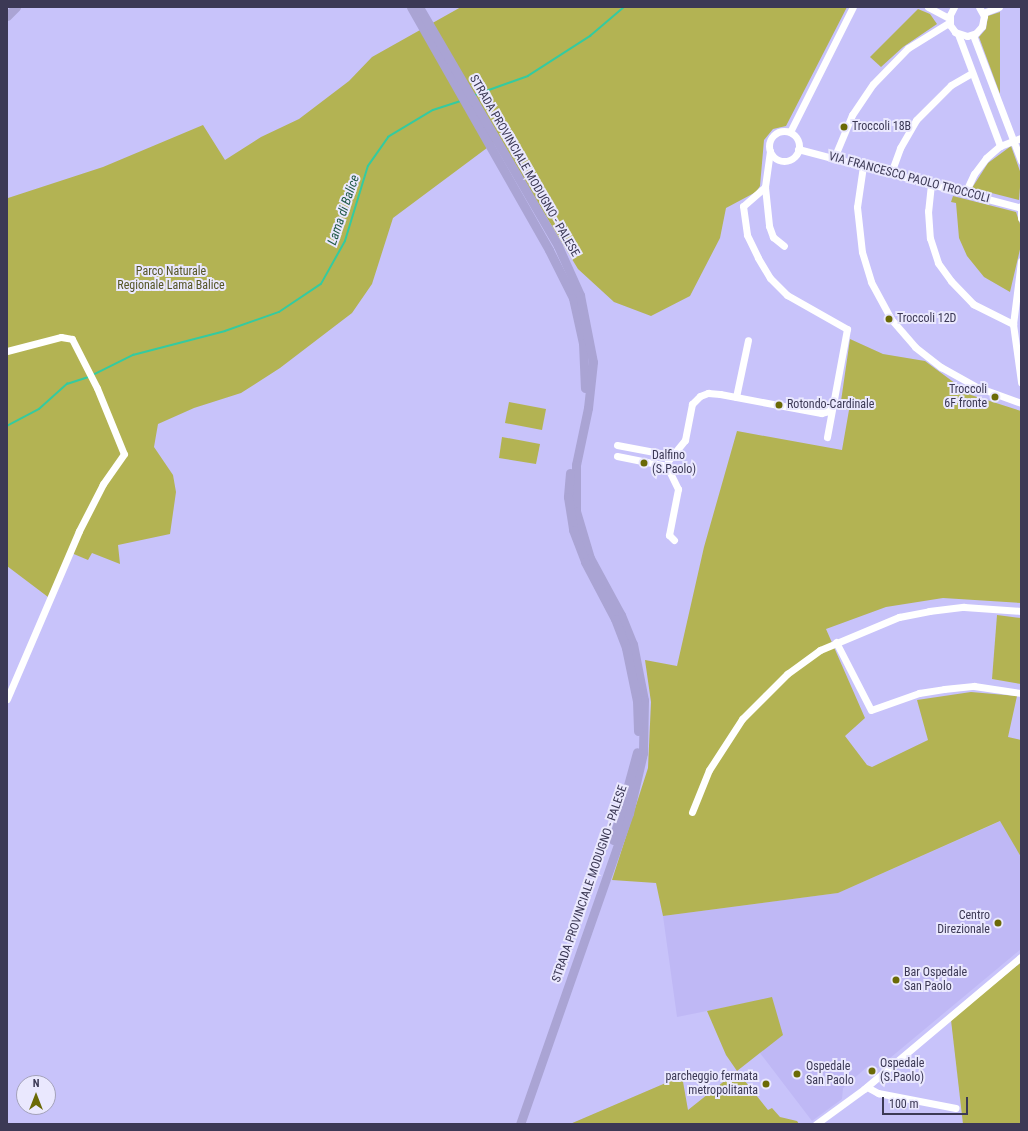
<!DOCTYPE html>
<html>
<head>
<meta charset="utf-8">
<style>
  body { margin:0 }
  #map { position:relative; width:1028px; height:1131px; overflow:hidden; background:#c8c3fa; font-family:"Roboto Condensed",sans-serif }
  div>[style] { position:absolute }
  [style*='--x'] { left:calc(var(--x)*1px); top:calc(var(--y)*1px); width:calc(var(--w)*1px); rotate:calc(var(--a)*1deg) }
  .built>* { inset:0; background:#bfb8f5 }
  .green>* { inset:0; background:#b3b353 }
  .stream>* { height:1.5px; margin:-0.75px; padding:0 0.75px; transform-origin:0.75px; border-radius:0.75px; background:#34cba0 }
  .minor>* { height:7px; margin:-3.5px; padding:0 3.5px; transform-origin:3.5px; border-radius:3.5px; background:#fff }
  .minor>.ring { margin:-3.5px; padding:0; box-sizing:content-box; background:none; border:7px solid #fff; border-radius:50% }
  .major>* { height:9px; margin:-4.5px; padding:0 4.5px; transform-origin:4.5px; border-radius:4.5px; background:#aaa4d4 }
  .dots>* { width:11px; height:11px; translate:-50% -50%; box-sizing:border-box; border:2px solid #eae8fe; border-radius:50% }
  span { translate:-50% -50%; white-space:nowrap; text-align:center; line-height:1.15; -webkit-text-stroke:4px #eae8fe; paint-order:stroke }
  .poi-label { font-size:12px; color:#3c3955 }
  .left { translate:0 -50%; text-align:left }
  .right { translate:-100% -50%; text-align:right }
  .street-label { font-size:12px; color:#3c3955 }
  .park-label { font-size:12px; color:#555526 }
  .water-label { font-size:13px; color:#205947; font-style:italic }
  .frame { position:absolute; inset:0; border:8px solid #3c3955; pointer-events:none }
  .north { position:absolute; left:16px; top:1075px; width:40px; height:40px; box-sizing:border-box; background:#eae8fe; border:1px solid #a4a2ba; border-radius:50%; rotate:0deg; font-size:11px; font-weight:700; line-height:16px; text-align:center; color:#3c3955 }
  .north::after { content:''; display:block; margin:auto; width:14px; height:18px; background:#6b6a06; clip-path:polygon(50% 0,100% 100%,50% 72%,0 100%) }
  .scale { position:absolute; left:882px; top:1097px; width:86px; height:18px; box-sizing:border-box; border:2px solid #3c3955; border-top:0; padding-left:5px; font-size:12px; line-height:14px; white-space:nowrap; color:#3c3955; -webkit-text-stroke:3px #eae8fe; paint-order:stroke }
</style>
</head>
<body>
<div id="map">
  <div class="built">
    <div style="clip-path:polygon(1001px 821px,1021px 857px,1021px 949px,878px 1068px,867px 1067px,843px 1088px,842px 1099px,812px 1121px,760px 1053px,772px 998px,677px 1017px,663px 916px,838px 893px)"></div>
  </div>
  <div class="green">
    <div style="clip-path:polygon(461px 7px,847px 7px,786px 126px,773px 129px,764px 140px,760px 186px,756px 192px,726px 208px,720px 238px,690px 296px,651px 316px,614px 302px,578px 269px,499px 139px,393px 218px,372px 284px,352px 313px,280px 368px,241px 393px,194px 408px,158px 424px,154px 447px,173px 475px,176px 492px,170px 534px,118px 545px,120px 564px,92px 553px,88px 560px,69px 552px,48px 597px,7px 566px,8px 198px,103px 167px,203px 125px,225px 160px,261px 137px,299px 119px,349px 81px,372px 57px)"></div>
    <div style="clip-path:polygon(918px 9px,930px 14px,937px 24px,903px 47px,881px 67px,870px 57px)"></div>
    <div style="clip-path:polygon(1000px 12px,1000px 94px,979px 37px,986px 29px,988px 16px)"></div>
    <div style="clip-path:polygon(1011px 146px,1021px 174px,1019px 200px,972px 188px,988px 163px)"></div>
    <div style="clip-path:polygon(953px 196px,1016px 212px,1021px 227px,1021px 245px,1010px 292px,984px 277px,967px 256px,959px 238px,956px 203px,951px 202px)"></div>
    <div style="clip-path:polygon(850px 339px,883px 354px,925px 361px,971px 395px,1021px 411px,1021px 603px,943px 598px,886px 607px,826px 629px,865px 718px,845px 736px,867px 765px,872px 767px,928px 740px,917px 700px,971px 692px,1017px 696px,1008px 737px,1021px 740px,1021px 857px,1000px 821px,838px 893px,663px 916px,656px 883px,612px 880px,648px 768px,651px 702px,645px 660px,677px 666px,704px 547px,737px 431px,842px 450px,849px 410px,840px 408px)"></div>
    <div style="clip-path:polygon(509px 402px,546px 409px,542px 430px,505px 423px)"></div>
    <div style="clip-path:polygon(502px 437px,540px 444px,536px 464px,499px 458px)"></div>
    <div style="clip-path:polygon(997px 615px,1021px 618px,1021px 684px,992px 679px)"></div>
    <div style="clip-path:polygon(1021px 962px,1021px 1124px,963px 1124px,951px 1020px)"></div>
    <div style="clip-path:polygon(772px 997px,783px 1035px,737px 1071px,768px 1110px,772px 1108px,780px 1117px,797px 1121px,799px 1124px,570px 1124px,682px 1076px,688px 1110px,737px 1071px,726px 1055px,707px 1011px)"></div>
  </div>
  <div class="stream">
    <div style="--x:475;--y:95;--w:56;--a:-19.7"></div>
    <div style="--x:528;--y:76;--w:74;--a:-32.8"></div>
    <div style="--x:590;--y:36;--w:45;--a:-40.5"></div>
    <div style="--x:93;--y:375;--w:45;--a:-26.6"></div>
    <div style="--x:133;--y:355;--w:95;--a:-14.6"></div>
    <div style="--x:225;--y:331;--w:57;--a:-19.4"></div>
    <div style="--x:279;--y:312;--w:50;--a:-33.7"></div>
    <div style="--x:321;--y:284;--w:49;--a:-60.8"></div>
    <div style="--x:345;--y:241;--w:78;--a:-73"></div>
    <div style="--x:368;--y:166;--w:35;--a:-55"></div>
    <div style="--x:388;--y:137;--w:52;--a:-31"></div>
    <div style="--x:433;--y:110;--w:28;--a:-18"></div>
    <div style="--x:7;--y:426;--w:36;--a:-28"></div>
    <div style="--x:39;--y:409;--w:38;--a:-42"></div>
    <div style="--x:67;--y:384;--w:23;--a:-18"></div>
  </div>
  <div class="minor">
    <div style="--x:928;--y:7;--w:24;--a:28"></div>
    <div style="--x:954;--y:7;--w:9;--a:117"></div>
    <div style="--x:950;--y:15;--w:10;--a:90"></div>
    <div style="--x:950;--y:25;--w:9;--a:54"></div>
    <div style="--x:955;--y:32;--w:13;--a:18"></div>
    <div style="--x:967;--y:36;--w:9;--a:-18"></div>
    <div style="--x:976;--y:33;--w:9;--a:-49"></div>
    <div style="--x:982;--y:26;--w:10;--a:-79"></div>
    <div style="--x:984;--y:16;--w:10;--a:-119"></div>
    <div style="--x:983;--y:13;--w:17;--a:-21"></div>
    <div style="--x:958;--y:34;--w:120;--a:69.4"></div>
    <div style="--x:973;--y:35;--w:135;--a:69.1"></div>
    <div class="ring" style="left:769px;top:131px;width:23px;height:23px"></div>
    <div style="--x:790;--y:132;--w:140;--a:-63.3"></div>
    <div style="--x:798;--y:149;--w:231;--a:14.8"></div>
    <div style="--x:770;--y:151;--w:36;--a:98"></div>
    <div style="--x:765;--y:187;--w:39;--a:84"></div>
    <div style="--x:769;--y:226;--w:12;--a:70"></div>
    <div style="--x:773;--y:237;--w:14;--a:39"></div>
    <div style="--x:834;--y:158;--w:47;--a:-67.3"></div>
    <div style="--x:852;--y:115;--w:37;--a:-56"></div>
    <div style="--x:873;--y:84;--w:50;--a:-45.8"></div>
    <div style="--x:908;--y:48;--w:49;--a:-31.8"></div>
    <div style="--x:863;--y:166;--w:41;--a:98.3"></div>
    <div style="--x:857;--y:207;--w:45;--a:83.7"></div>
    <div style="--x:862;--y:252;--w:31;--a:73"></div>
    <div style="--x:871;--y:282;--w:42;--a:61.6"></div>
    <div style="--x:891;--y:319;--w:37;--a:49"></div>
    <div style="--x:915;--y:347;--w:33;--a:38"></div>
    <div style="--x:941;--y:367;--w:41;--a:29.1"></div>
    <div style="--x:977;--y:387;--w:47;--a:20"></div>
    <div style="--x:891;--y:173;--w:27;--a:-70"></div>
    <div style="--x:900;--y:148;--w:32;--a:-60"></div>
    <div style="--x:916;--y:120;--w:49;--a:-45"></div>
    <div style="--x:951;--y:85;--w:24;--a:-30"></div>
    <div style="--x:931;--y:184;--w:27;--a:96"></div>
    <div style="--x:928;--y:211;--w:27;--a:86"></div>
    <div style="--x:930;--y:238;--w:26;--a:72"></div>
    <div style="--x:938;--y:263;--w:22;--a:54"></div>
    <div style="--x:951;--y:281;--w:32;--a:46"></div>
    <div style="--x:973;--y:304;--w:45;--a:26.6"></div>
    <div style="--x:765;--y:187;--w:29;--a:139"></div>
    <div style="--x:743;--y:206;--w:29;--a:82"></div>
    <div style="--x:747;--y:235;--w:25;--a:64"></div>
    <div style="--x:758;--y:258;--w:23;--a:59"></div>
    <div style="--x:770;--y:278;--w:24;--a:45"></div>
    <div style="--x:787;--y:295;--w:69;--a:29.5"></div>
    <div style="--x:847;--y:329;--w:110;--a:100.5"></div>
    <div style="--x:965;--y:193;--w:21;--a:-65"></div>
    <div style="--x:974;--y:174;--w:20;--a:-53"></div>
    <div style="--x:986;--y:158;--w:18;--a:-41"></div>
    <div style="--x:1000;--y:146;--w:22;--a:-21"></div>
    <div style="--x:1021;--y:206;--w:12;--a:90"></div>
    <div style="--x:1021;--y:261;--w:64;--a:97.2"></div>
    <div style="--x:1013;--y:324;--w:59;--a:82.1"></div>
    <div style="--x:7;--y:351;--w:56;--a:-14.5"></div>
    <div style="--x:61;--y:337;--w:11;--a:10"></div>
    <div style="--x:72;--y:339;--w:55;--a:63"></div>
    <div style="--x:97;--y:388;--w:71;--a:67.8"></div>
    <div style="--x:124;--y:454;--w:37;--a:125"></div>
    <div style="--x:103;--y:484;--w:53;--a:117.1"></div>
    <div style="--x:79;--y:531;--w:183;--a:113.2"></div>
    <div style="--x:736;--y:397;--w:58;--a:-78.1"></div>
    <div style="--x:617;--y:445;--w:54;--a:10.7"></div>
    <div style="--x:617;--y:456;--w:51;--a:11.3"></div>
    <div style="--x:674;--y:540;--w:7;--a:-135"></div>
    <div style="--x:669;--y:535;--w:47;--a:-78.9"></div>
    <div style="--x:678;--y:489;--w:25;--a:-116"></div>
    <div style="--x:667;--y:466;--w:5;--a:-79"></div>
    <div style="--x:668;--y:461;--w:27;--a:-51"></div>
    <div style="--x:685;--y:440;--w:37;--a:-79"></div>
    <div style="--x:692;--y:404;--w:11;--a:-45"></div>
    <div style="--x:700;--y:396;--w:9;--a:-21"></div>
    <div style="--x:708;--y:393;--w:12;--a:5"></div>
    <div style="--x:720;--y:394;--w:103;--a:10.7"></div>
    <div style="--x:821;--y:413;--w:8;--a:-14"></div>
    <div style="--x:829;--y:411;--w:6;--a:-59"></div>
    <div style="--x:836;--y:642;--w:76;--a:62.8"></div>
    <div style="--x:871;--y:710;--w:51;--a:-19.5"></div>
    <div style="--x:919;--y:693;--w:25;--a:-9"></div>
    <div style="--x:944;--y:689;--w:30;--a:-6"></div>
    <div style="--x:974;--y:686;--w:48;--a:8.5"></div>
    <div style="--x:692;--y:812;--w:45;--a:-68"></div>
    <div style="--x:709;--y:770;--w:61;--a:-57.1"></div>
    <div style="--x:742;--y:719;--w:64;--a:-45"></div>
    <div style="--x:787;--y:674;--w:41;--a:-36"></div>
    <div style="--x:820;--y:650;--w:86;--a:-22.7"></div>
    <div style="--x:899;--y:617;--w:31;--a:-11"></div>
    <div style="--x:929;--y:611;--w:35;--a:-7"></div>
    <div style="--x:964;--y:607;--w:57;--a:4"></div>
    <div style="--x:867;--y:1087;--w:13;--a:29"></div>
    <div style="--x:878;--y:1093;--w:79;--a:10.9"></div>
    <div style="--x:816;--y:1124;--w:59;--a:-36.1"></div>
    <div style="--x:864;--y:1089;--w:205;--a:-40.1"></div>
  </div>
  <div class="major">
    <div style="--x:411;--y:7;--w:279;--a:60.4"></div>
    <div style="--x:549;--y:250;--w:54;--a:63.4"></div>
    <div style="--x:573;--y:298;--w:46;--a:77.5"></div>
    <div style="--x:583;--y:343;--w:45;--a:87.5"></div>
    <div style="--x:419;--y:7;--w:276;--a:59.8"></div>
    <div style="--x:558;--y:246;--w:54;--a:65.8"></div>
    <div style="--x:580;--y:295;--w:68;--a:79"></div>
    <div style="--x:593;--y:362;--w:46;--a:96.2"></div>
    <div style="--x:588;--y:408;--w:58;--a:101.9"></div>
    <div style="--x:576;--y:465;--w:46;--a:90"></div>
    <div style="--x:576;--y:511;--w:49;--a:73.4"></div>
    <div style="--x:590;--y:558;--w:65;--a:61.5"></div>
    <div style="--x:621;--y:615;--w:31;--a:68"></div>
    <div style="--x:633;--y:644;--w:57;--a:78.9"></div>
    <div style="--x:644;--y:700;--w:53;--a:91.1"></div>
    <div style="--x:643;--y:753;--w:62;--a:103.1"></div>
    <div style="--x:629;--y:813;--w:330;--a:109.3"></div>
    <div style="--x:7;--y:16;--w:13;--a:-45"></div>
    <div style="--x:570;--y:473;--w:24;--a:95"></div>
    <div style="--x:568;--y:497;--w:33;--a:81"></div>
    <div style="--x:573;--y:530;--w:34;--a:69"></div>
    <div style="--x:585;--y:562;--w:64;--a:62.2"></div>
    <div style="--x:615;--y:619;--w:31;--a:69"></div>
    <div style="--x:626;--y:648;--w:54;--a:78.3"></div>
    <div style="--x:637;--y:701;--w:30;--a:88"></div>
    <div style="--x:613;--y:840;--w:91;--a:-74.7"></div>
  </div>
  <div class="dots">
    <div style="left:844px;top:127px;background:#6b6a06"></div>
    <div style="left:889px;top:319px;background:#6b6a06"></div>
    <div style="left:995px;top:397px;background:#6b6a06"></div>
    <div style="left:779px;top:405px;background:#6b6a06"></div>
    <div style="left:644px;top:463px;background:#6b6a06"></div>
    <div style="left:998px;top:923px;background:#6b6a06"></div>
    <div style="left:896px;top:980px;background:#6b6a06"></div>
    <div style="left:872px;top:1071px;background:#6b6a06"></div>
    <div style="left:797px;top:1074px;background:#6b6a06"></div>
    <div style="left:766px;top:1084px;background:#6b6a06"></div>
  </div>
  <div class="poi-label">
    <span class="left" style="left:852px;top:127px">Troccoli 18B</span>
    <span class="left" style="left:897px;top:319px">Troccoli 12D</span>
    <span class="right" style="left:987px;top:397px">Troccoli<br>6F fronte</span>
    <span class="left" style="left:787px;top:405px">Rotondo-Cardinale</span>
    <span class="left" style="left:652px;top:463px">Dalfino<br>(S.Paolo)</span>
    <span class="right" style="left:990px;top:923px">Centro<br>Direzionale</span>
    <span class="left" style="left:904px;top:980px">Bar Ospedale<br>San Paolo</span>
    <span class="left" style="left:880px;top:1071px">Ospedale<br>(S.Paolo)</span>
    <span class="left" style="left:806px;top:1074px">Ospedale<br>San Paolo</span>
    <span class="right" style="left:758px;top:1084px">parcheggio fermata<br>metropolitanta</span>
  </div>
  <div class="street-label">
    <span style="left:524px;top:166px;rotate:60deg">STRADA PROVINCIALE MODUGNO - PALESE</span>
    <span style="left:909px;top:178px;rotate:15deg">VIA FRANCESCO PAOLO TROCCOLI</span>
    <span style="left:590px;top:884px;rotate:-71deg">STRADA PROVINCIALE MODUGNO - PALESE</span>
  </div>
  <div class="park-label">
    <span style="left:171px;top:279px">Parco Naturale<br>Regionale Lama Balice</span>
  </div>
  <div class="water-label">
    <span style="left:344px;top:210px;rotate:-71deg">Lama di Balice</span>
  </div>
  <div class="frame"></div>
  <div class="north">N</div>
  <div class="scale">100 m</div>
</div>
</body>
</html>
